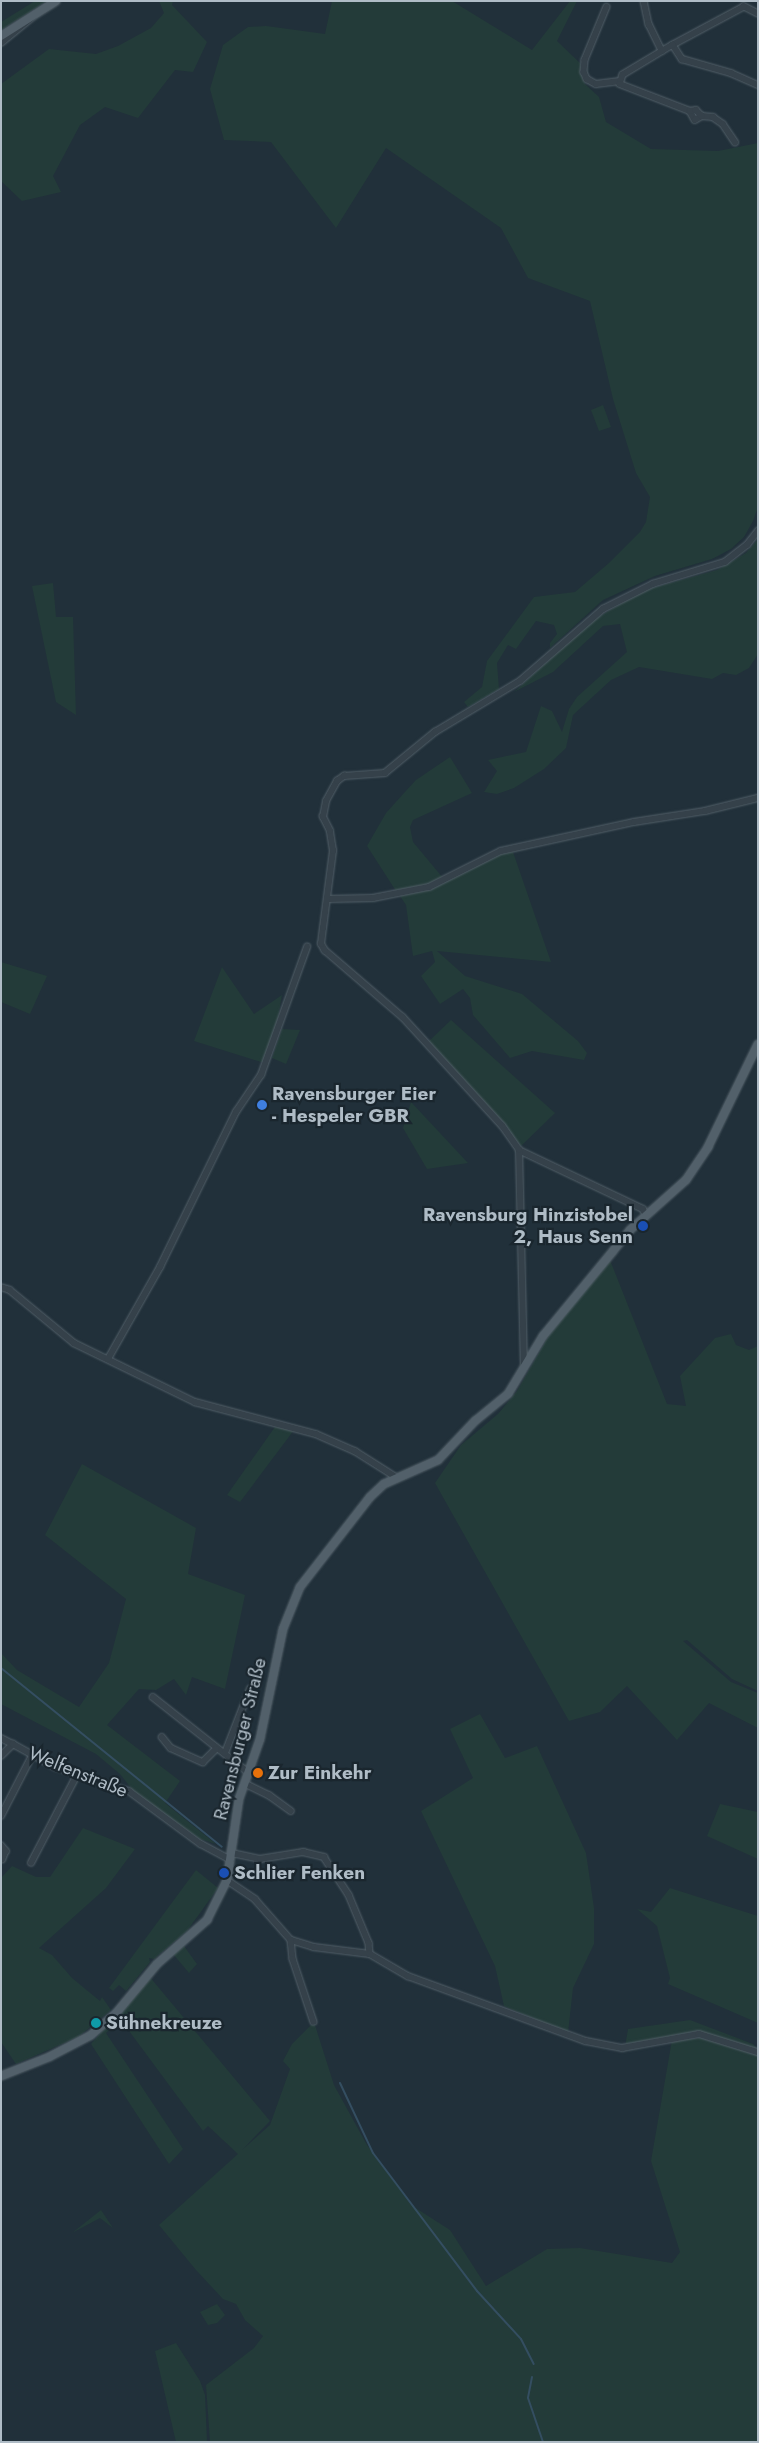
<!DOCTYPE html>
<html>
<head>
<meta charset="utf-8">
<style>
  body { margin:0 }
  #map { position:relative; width:759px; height:2443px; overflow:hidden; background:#21303a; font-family:Jost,sans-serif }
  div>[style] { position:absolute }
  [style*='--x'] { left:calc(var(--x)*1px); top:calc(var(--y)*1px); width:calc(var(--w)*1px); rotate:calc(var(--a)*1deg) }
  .green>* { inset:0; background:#233b39 }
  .stream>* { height:2px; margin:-1px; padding:0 1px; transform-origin:1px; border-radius:1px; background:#344e61 }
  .roads { filter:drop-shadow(0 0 1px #525f68) drop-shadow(0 0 1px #525f68) }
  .minor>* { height:5.5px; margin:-2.75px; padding:0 2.75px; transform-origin:2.75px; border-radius:2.75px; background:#35414a }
  .major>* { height:8px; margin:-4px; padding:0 4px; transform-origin:4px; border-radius:4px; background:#52606a }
  .dots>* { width:14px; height:14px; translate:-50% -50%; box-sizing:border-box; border:2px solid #1a262e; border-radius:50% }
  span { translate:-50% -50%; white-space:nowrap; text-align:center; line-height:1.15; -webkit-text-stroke:4.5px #1a262e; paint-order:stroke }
  .poi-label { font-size:19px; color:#afbcc6; font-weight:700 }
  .left { translate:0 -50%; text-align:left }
  .right { translate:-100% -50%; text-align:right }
  .street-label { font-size:19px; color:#afbcc6 }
  .frame { position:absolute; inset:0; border:2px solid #afbcc6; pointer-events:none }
</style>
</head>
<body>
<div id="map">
  <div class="green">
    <div style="clip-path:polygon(35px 1px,47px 1px,1px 30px,1px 22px)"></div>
    <div style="clip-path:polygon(159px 1px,173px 1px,172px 5px,207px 42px,193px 72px,175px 70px,138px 118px,105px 107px,80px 125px,53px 176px,61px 192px,22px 201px,1px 181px,1px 84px,49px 49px,96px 54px,118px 46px,151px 28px,164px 13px)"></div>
    <div style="clip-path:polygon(332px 1px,452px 1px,532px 50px,570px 1px,577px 1px,557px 41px,580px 63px,585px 84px,599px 97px,606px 122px,651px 149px,718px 151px,758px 143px,758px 507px,753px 521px,744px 537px,731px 549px,712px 559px,655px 576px,603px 600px,550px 648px,550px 643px,557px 634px,554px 625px,536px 621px,516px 649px,508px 645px,497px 663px,499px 689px,468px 707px,464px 702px,482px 687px,487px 661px,534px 597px,575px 592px,609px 563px,640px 532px,646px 522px,650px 497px,636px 473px,613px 399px,590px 301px,528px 278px,501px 228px,386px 148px,336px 228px,271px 142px,224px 140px,210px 89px,223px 45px,248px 27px,266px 26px,325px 34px)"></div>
    <div style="clip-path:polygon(603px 405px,611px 427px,599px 431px,591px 410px)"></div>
    <div style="clip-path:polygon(758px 539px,758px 654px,749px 668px,736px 675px,723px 673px,712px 679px,639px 667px,611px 680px,573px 715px,566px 748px,544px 769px,514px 788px,497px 794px,484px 792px,497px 771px,488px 760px,526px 752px,541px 706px,552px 711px,562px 732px,569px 709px,577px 697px,627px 652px,620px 624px,603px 626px,553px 672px,514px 692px,593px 620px,645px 590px,717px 570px,746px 553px)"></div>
    <div style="clip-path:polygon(53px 583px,56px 617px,73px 617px,76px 715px,56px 702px,32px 586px)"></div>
    <div style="clip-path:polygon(450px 757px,472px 793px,413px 820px,410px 827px,413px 842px,443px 878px,429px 886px,396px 891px,367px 846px,386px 813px,404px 793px,416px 780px)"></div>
    <div style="clip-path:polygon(513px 852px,551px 962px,437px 951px,465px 976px,522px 994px,578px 1041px,587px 1053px,584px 1060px,532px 1051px,510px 1058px,473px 1015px,470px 998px,463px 989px,440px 1004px,421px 976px,435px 962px,432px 951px,413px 956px,406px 905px,398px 893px,428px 889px,502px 853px)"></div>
    <div style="clip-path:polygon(1px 962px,47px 976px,30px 1014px,1px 1002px)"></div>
    <div style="clip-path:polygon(222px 967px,254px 1014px,282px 995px,276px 1029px,264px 1063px,194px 1041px)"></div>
    <div style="clip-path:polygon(451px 1020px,555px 1113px,521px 1146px,428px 1042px)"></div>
    <div style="clip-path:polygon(282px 1029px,300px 1030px,286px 1064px,272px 1058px)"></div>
    <div style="clip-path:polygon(411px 1102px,468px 1163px,427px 1169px,403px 1128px)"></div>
    <div style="clip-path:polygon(610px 1260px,667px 1404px,686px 1406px,680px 1376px,715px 1338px,731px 1334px,736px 1345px,749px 1350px,758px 1346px,758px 1691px,732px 1679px,687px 1640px,683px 1641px,731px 1682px,758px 1693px,758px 1728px,709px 1703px,677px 1740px,627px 1686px,600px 1712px,569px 1721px,435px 1483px,461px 1445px,498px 1414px,517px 1391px,549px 1335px)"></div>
    <div style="clip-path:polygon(277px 1424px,294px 1430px,240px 1502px,227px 1495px)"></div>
    <div style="clip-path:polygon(82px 1464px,196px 1528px,188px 1574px,245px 1595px,225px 1689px,192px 1677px,186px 1695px,174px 1679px,156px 1690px,139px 1689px,107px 1725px,180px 1781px,165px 1803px,216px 1844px,200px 1839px,135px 1793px,120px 1774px,96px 1754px,1px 1704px,1px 1653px,17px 1670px,79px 1707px,109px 1663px,126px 1599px,45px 1535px)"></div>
    <div style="clip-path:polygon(480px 1714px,505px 1758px,537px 1746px,586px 1853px,594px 1908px,594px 1944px,573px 1988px,568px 2033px,504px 2006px,495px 1966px,421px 1811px,473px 1778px,450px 1729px)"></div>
    <div style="clip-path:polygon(720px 1804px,758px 1812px,758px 1859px,707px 1836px)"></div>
    <div style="clip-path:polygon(83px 1828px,135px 1849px,106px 1888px,39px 1948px,52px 1955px,72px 1978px,100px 2001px,102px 1997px,111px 2010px,78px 2037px,16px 2064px,1px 2042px,1px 1878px,12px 1866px,36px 1877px,50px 1877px)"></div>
    <div style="clip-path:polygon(196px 1870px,218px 1888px,187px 1931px,154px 1959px,149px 1958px,150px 1962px,126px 1991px,119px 1985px,113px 1991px,109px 1988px)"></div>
    <div style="clip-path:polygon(670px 1888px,758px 1916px,758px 2023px,668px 1984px,670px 1978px,657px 1926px,637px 1909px,651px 1912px)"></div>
    <div style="clip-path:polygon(184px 1946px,197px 1964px,189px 1973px,173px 1954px)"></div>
    <div style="clip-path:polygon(149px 1976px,270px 2121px,242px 2150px,270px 2125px,290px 2069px,283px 2061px,292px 2044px,314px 2022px,334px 2085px,367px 2145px,411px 2205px,450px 2230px,486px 2286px,547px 2249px,580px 2248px,672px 2263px,680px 2252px,651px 2161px,672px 2040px,704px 2038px,758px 2053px,758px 2442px,210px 2442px,206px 2385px,254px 2348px,263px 2336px,245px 2320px,236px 2304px,223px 2299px,196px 2270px,159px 2225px,238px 2154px,208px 2126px,203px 2131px,121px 2020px,106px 2033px,183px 2149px,169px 2164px,91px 2044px)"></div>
    <div style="clip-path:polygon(690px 2020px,753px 2044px,758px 2049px,693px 2032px,625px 2047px,628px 2029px)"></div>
    <div style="clip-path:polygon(101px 2210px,113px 2228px,100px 2218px,72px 2233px)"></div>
    <div style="clip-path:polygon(217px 2304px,225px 2315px,217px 2323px,208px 2325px,200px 2312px)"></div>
    <div style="clip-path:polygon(176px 2343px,200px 2381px,205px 2395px,207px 2442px,176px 2442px,155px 2351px)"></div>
  </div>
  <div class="stream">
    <div style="--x:1;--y:1668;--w:284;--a:39"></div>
    <div style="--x:340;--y:2083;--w:77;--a:64.8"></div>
    <div style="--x:373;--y:2153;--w:173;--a:53"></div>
    <div style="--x:477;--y:2291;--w:65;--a:47.5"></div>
    <div style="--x:521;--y:2339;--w:28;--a:63"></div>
    <div style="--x:532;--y:2377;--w:21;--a:101"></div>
    <div style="--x:528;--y:2398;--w:46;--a:71.2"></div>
  </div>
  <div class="roads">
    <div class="minor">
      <div style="--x:644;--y:1;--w:24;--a:78"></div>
      <div style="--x:649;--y:24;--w:30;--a:64"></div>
      <div style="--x:607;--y:7;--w:57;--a:112.5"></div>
      <div style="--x:585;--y:60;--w:12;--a:95"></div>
      <div style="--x:584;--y:72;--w:8;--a:67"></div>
      <div style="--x:587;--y:79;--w:10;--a:29"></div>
      <div style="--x:596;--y:84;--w:24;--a:-7"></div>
      <div style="--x:758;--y:14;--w:16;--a:-153"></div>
      <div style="--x:744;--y:7;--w:81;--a:151.8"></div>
      <div style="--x:673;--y:45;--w:17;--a:57"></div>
      <div style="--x:682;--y:59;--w:51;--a:15.9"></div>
      <div style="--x:731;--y:73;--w:30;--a:24"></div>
      <div style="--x:1;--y:43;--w:43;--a:-39.3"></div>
      <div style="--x:673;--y:45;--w:58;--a:149"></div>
      <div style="--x:623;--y:75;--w:9;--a:108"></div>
      <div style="--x:620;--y:84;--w:75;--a:21.1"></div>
      <div style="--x:690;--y:111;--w:10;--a:61"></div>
      <div style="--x:695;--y:120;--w:8;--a:-30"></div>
      <div style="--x:702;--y:116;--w:11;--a:5"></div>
      <div style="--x:713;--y:117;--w:12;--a:35"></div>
      <div style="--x:723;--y:124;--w:22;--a:56"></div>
      <div style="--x:690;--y:111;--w:6;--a:-9"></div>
      <div style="--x:696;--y:110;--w:8;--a:45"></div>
      <div style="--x:328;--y:899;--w:45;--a:-1.3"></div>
      <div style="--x:373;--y:898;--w:57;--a:-11.1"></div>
      <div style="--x:429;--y:887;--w:80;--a:-26.6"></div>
      <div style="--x:501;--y:851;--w:136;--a:-12.3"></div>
      <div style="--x:634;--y:822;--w:72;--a:-8.8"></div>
      <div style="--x:705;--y:811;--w:55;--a:-13.8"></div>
      <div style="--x:519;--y:1150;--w:137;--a:25.4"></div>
      <div style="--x:643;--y:1209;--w:6;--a:59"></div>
      <div style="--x:1;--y:1287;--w:9;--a:18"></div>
      <div style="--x:10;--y:1290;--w:83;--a:39.6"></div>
      <div style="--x:74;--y:1343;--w:135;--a:26"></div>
      <div style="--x:195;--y:1402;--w:125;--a:14.8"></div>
      <div style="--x:316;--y:1434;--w:43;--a:23.6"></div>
      <div style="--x:355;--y:1451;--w:49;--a:32.4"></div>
      <div style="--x:108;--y:1359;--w:106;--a:-60.5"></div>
      <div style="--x:160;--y:1267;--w:173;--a:-63.9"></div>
      <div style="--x:236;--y:1112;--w:45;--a:-56"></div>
      <div style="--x:261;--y:1075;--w:136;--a:-70.2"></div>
      <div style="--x:524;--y:1369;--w:219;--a:-91.3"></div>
      <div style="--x:519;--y:1150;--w:29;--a:-125"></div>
      <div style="--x:502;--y:1126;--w:147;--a:-132.5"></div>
      <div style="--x:403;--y:1018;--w:103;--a:-139.3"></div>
      <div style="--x:325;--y:951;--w:8;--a:-120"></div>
      <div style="--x:321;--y:944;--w:16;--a:-83"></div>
      <div style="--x:323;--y:928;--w:78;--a:-82.6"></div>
      <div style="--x:333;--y:851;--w:20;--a:-99"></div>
      <div style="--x:330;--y:831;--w:16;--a:-117"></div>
      <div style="--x:323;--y:817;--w:16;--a:-79"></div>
      <div style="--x:326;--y:801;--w:23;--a:-61"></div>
      <div style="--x:337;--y:781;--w:9;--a:-36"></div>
      <div style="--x:344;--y:776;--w:41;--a:-4.2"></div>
      <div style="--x:385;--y:773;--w:65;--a:-39.4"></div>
      <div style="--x:435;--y:732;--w:99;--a:-31"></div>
      <div style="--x:520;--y:681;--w:110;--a:-40.9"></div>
      <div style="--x:603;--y:609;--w:56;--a:-26.6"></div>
      <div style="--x:653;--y:584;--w:75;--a:-17"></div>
      <div style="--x:725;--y:562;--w:28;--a:-38"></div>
      <div style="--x:747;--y:545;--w:18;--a:-52"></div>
      <div style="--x:153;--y:1697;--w:121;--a:38.3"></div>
      <div style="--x:162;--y:1737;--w:14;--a:51"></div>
      <div style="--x:171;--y:1748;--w:35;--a:24"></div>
      <div style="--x:203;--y:1762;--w:18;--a:-45"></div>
      <div style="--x:1;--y:1738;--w:13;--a:27"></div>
      <div style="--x:225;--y:1753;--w:69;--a:-68.7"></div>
      <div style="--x:1;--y:1756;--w:17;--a:-45"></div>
      <div style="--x:13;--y:1744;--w:48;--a:28.7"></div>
      <div style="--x:55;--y:1767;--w:78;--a:18"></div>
      <div style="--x:129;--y:1791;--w:89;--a:36.4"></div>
      <div style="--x:201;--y:1844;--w:34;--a:28"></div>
      <div style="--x:244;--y:1783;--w:28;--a:26"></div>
      <div style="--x:269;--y:1795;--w:27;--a:36"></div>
      <div style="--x:1;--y:1816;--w:68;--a:-62.7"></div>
      <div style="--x:1;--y:1845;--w:8;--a:50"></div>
      <div style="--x:6;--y:1851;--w:9;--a:111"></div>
      <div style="--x:232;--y:1853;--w:29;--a:12"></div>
      <div style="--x:260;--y:1859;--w:44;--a:-9.2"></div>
      <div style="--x:303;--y:1852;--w:22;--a:13"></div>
      <div style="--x:324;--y:1857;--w:45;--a:56.7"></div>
      <div style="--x:349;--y:1895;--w:52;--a:67.4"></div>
      <div style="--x:369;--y:1943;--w:11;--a:85"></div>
      <div style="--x:31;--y:1863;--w:99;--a:-62.4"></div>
      <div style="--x:227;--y:1880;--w:34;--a:34"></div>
      <div style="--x:255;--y:1899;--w:55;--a:48.7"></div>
      <div style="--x:291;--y:1940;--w:24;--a:17"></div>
      <div style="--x:314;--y:1947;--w:56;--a:7.1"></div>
      <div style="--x:370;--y:1954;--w:44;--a:30.1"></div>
      <div style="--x:408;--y:1976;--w:189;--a:20.1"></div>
      <div style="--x:586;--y:2041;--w:37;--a:11"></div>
      <div style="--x:622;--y:2048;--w:78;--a:-10.3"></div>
      <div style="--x:699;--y:2034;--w:62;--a:17"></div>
      <div style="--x:291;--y:1940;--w:19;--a:84"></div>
      <div style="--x:293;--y:1959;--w:66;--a:71.6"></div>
    </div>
    <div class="major">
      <div style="--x:1;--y:36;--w:65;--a:-32.5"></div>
      <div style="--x:1;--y:2076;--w:52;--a:-21.6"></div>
      <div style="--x:49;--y:2057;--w:47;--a:-27.6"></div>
      <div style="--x:91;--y:2035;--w:35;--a:-41"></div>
      <div style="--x:117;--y:2012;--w:62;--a:-50.2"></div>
      <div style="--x:157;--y:1964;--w:67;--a:-41.3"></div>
      <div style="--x:207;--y:1920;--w:45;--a:-63.4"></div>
      <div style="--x:227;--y:1880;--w:82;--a:-81.6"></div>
      <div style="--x:239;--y:1799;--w:64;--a:-70.7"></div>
      <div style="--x:260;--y:1739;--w:112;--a:-78.2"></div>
      <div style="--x:283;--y:1629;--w:45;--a:-68"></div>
      <div style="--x:300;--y:1587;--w:114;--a:-52.1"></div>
      <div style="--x:370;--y:1497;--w:19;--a:-43"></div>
      <div style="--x:384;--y:1484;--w:59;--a:-24"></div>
      <div style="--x:438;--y:1460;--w:54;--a:-46.5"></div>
      <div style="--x:475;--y:1421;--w:43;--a:-39.3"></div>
      <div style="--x:508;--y:1394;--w:68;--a:-58.9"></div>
      <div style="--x:543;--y:1336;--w:110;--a:-50.5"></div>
      <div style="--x:613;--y:1251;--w:27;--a:-51"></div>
      <div style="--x:630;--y:1230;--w:75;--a:-41.8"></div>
      <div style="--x:686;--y:1180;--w:40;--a:-56"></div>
      <div style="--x:708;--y:1147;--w:114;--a:-64.1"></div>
    </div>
  </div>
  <div class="dots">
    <div style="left:262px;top:1105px;background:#3f7fe0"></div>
    <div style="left:643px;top:1226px;background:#1a4fb4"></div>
    <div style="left:258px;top:1773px;background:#e8710a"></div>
    <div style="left:224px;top:1873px;background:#1a4fb4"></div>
    <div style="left:96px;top:2023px;background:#0f9aa8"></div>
  </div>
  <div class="poi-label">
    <span class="left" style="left:272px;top:1105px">Ravensburger Eier<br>- Hespeler GBR</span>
    <span class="right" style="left:633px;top:1226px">Ravensburg Hinzistobel<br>2, Haus Senn</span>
    <span class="left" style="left:268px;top:1773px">Zur Einkehr</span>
    <span class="left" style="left:234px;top:1873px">Schlier Fenken</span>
    <span class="left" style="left:106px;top:2023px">Sühnekreuze</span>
  </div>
  <div class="street-label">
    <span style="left:240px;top:1739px;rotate:-76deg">Ravensburger Straße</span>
    <span style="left:78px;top:1772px;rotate:22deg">Welfenstraße</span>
  </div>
  <div class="frame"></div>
</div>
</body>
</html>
